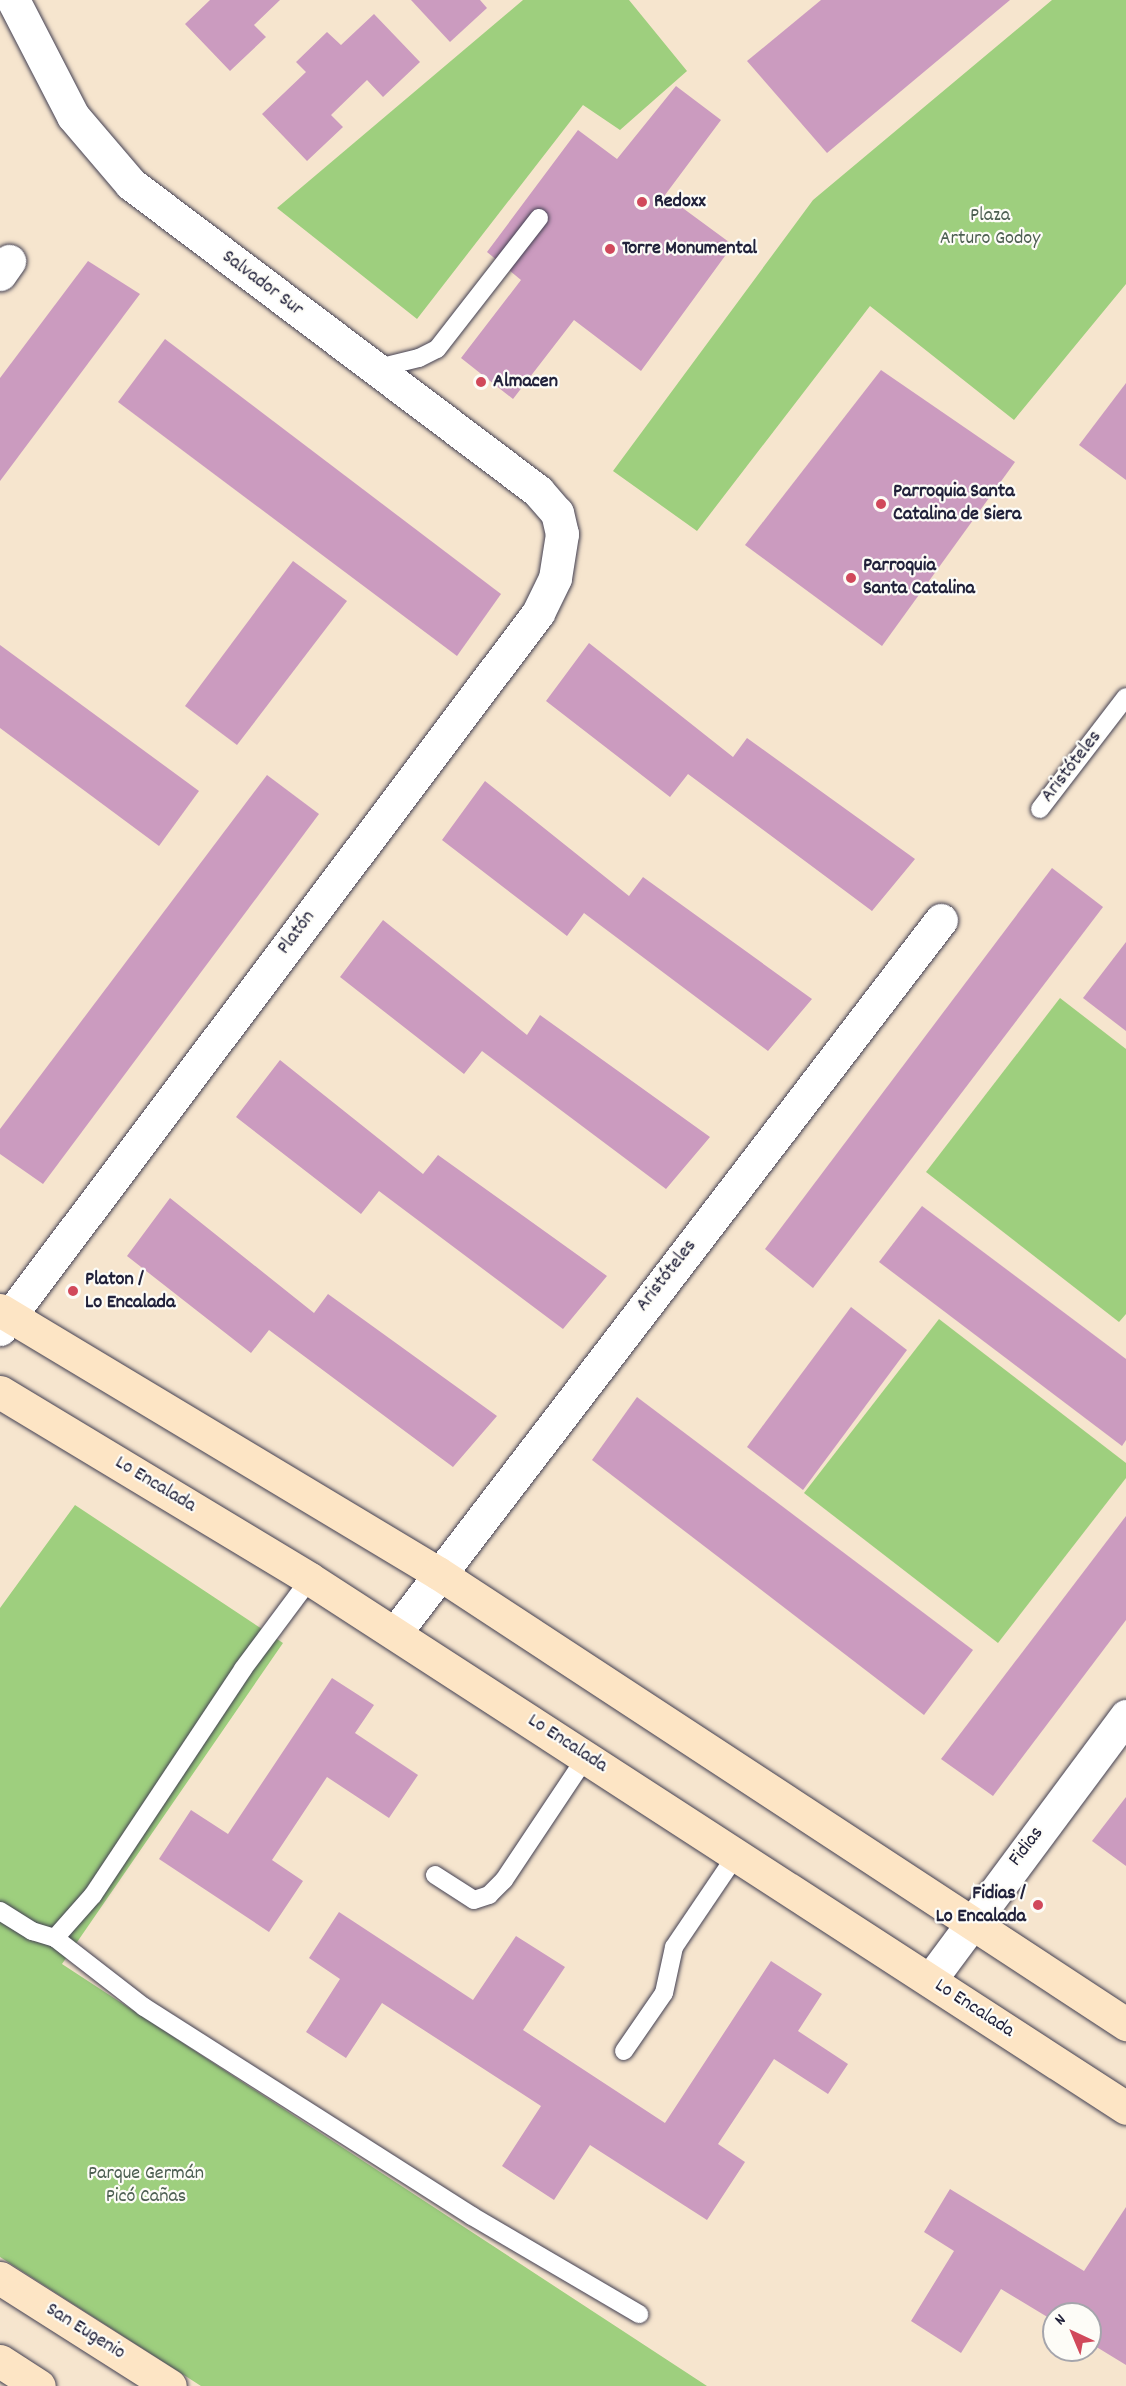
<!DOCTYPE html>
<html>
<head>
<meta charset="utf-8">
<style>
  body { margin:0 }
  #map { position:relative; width:1126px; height:2386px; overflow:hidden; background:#f6e5ce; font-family:Dekko,sans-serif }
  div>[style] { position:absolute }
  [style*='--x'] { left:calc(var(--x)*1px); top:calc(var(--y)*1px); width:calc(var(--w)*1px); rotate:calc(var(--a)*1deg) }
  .green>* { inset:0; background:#9ecf7e }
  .building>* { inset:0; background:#cb9bbf }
  .roads { filter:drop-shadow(0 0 2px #423f51) drop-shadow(0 0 2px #423f51) }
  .lane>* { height:18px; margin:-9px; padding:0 9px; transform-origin:9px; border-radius:9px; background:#fff }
  .street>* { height:33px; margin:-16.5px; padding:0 16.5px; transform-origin:16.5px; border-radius:16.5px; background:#fff }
  .secondary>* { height:33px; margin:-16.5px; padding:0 16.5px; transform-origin:16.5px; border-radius:16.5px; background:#fde5c5 }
  .dots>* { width:16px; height:16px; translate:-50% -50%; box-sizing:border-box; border:3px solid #fdfcf7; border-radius:50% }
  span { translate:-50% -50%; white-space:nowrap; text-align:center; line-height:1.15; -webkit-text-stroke:4.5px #fdfcf7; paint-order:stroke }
  .poi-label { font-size:20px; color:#22223b; font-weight:700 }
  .left { translate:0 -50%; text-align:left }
  .right { translate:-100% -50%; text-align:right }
  .park-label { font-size:20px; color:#4d5f52 }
  .street-label { font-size:20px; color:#22223b }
  .north { position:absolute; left:1042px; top:2302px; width:60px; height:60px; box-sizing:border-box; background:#fdfcf7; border:2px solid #a5a5ac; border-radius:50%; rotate:316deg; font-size:16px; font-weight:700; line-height:24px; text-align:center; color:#22223b }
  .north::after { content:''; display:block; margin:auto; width:21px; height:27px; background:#d1495b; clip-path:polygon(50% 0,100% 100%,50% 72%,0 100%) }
</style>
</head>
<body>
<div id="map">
  <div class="green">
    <div style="clip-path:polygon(523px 0,629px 0,687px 71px,620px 130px,583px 105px,417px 319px,277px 208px)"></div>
    <div style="clip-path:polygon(1052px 0,1126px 0,1126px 284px,1014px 420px,870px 306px,697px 531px,613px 471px,813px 200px)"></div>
    <div style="clip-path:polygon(1060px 998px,1126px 1049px,1126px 1314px,1119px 1322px,926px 1172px)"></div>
    <div style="clip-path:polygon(939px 1319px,1126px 1463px,1126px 1478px,998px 1643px,804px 1493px)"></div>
    <div style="clip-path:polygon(75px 1505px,283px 1643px,62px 1964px,707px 2386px,201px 2386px,0 2257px,0 1608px)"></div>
  </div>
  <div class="building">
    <div style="clip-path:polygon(210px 0,280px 0,254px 25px,266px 37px,230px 71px,185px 24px)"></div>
    <div style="clip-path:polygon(411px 0,480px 0,487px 8px,450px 42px)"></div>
    <div style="clip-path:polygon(821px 0,1010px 0,827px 153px,747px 61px)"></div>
    <div style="clip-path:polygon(374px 14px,420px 62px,383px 97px,367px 80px,331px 115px,343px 127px,307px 161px,262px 114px,306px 72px,296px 62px,327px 32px,341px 45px)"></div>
    <div style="clip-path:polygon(676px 86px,721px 120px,665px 195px,733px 245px,641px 371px,574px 320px,513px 399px,461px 358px,521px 280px,487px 252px,578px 130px,617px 159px)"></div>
    <div style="clip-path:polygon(88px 261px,140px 294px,0 481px,0 378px)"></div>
    <div style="clip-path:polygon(165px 339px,501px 594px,457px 656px,118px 402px)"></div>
    <div style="clip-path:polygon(881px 370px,1015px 462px,882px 646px,745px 545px)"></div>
    <div style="clip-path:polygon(1126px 383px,1126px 480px,1079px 445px)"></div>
    <div style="clip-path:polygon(293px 561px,347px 601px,237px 745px,185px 706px)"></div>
    <div style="clip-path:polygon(589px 643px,733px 757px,747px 738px,915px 859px,872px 911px,688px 774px,670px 797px,546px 701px)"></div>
    <div style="clip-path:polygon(0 645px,199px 791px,159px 846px,0 728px)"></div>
    <div style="clip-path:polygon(267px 775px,319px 814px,43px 1184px,0 1154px,0 1129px)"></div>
    <div style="clip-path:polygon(485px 781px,629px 896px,643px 877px,812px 999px,768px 1051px,584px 913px,567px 936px,442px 840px)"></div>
    <div style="clip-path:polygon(1052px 868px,1103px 907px,813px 1288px,765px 1249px)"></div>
    <div style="clip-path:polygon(383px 920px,527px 1035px,540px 1015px,710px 1137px,666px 1189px,482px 1051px,464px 1074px,340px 977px)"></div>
    <div style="clip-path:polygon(1126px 942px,1126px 1031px,1083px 998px)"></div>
    <div style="clip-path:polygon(280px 1060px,423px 1174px,438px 1155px,607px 1276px,563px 1329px,379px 1191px,361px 1214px,236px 1117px)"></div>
    <div style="clip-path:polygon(170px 1198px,314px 1313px,328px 1294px,497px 1416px,453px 1467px,269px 1330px,251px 1353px,127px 1256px)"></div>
    <div style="clip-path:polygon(922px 1206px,1126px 1359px,1126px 1440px,1122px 1446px,879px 1262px)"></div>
    <div style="clip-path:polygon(851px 1307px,907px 1350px,803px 1490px,747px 1447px)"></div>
    <div style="clip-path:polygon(637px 1397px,973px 1650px,924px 1715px,592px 1460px)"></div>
    <div style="clip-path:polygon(1126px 1516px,1126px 1620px,993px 1796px,941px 1759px)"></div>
    <div style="clip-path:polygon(332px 1678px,374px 1705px,355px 1733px,418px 1775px,389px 1818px,327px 1777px,272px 1860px,303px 1881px,269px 1932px,159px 1859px,191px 1810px,228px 1834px)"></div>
    <div style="clip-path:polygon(1126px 1797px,1126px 1866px,1092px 1841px)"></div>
    <div style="clip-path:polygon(339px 1912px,473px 2000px,516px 1936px,565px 1967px,523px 2030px,665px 2123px,771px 1961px,822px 1994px,798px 2031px,848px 2064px,828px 2094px,774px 2059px,718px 2144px,745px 2162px,707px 2220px,590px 2145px,554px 2200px,502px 2166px,541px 2106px,382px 2003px,346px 2058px,306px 2032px,340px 1979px,309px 1958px)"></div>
    <div style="clip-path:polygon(950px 2189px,1084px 2271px,1126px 2207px,1126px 2365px,1090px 2343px,1090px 2314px,1054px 2314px,1054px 2321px,1001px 2289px,961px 2353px,911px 2321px,954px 2251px,924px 2232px)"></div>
  </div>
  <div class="roads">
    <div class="lane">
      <div style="--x:374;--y:369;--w:46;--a:-13.7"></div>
      <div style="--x:419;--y:358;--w:20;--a:-27"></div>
      <div style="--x:437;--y:349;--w:166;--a:-52.1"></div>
      <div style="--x:1040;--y:809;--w:141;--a:-52.5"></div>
      <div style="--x:435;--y:1875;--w:46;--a:32.7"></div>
      <div style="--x:474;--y:1900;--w:16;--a:-18"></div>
      <div style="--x:489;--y:1895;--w:21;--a:-45"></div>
      <div style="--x:504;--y:1880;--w:148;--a:-56.3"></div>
      <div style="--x:0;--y:1911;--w:38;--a:32"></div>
      <div style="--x:32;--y:1931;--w:24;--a:17"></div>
      <div style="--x:55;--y:1938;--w:57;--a:-48.5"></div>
      <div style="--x:93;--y:1895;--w:271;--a:-56.4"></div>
      <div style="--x:243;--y:1669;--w:112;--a:-53.3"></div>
      <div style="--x:55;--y:1938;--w:113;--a:37.8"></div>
      <div style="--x:144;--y:2007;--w:389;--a:32.5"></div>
      <div style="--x:472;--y:2216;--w:194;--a:30.4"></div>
      <div style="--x:624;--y:2051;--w:70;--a:-55.4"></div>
      <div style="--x:664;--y:1993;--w:47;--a:-77.7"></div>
      <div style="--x:674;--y:1947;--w:112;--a:-55.9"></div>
    </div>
    <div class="street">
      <div style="--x:0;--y:274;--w:16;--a:-55"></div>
      <div style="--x:0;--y:1329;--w:896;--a:-53.08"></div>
      <div style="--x:538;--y:613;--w:39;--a:-64"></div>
      <div style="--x:555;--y:578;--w:45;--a:-81"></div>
      <div style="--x:562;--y:534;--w:22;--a:-103"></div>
      <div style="--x:557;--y:513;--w:29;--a:-131"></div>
      <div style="--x:538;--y:491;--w:510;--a:-142.97"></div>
      <div style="--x:131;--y:184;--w:89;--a:-130.5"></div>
      <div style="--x:73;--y:116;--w:131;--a:-117.3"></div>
      <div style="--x:395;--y:1633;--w:898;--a:-52.56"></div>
      <div style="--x:930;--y:1980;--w:329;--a:-53.4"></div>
    </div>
    <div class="secondary">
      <div style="--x:0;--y:1310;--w:511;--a:30.98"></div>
      <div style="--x:438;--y:1573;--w:823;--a:33.25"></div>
      <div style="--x:0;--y:1392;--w:362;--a:31.1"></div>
      <div style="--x:310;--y:1579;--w:972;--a:32.95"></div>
      <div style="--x:0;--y:2278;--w:201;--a:32.4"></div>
      <div style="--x:0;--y:2361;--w:46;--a:32.7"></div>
    </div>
  </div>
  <div class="dots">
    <div style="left:642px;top:202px;background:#d1495b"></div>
    <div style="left:610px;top:249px;background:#d1495b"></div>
    <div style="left:481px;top:382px;background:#d1495b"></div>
    <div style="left:881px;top:504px;background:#d1495b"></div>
    <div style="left:851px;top:578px;background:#d1495b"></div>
    <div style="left:73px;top:1291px;background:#d1495b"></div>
    <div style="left:1038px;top:1905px;background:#d1495b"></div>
  </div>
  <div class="poi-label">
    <span class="left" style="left:654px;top:202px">Redoxx</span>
    <span class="left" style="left:622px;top:249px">Torre Monumental</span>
    <span class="left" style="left:493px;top:382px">Almacen</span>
    <span class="left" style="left:893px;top:504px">Parroquia Santa<br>Catalina de Siera</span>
    <span class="left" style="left:863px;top:578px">Parroquia<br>Santa Catalina</span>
    <span class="left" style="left:85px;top:1292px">Platon /<br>Lo Encalada</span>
    <span class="right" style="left:1026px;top:1906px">Fidias /<br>Lo Encalada</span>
  </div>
  <div class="park-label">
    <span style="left:990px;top:228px">Plaza<br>Arturo Godoy</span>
    <span style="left:146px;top:2186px">Parque Germán<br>Picó Cañas</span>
  </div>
  <div class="street-label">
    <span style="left:262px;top:284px;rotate:37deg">Salvador Sur</span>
    <span style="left:1072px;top:767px;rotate:-52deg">Aristóteles</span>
    <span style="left:297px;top:933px;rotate:-53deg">Platón</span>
    <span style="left:667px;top:1276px;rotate:-52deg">Aristóteles</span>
    <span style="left:155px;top:1485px;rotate:31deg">Lo Encalada</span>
    <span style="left:567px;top:1744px;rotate:33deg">Lo Encalada</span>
    <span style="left:1027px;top:1847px;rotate:-53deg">Fidias</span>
    <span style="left:974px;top:2009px;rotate:33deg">Lo Encalada</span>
    <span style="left:85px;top:2332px;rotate:32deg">San Eugenio</span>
  </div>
  <div class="north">N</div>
</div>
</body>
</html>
